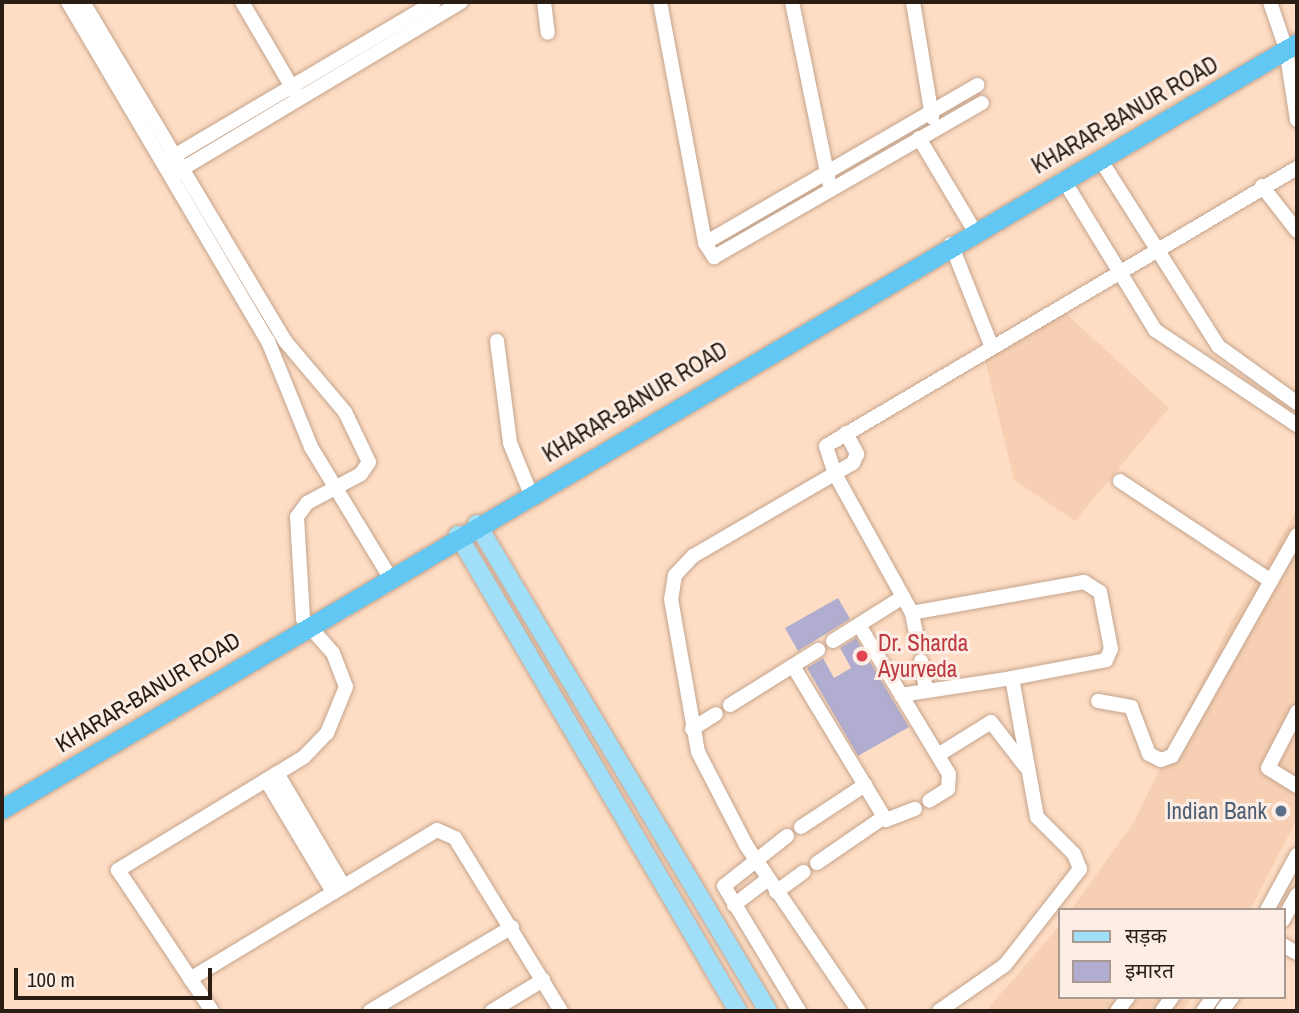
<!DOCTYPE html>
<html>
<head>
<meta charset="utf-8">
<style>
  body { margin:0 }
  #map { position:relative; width:1299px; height:1013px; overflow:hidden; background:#feddc4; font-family:"Archivo Narrow","Noto Sans Devanagari",sans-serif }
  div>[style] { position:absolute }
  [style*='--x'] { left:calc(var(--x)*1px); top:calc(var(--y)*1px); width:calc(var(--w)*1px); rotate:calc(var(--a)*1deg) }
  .built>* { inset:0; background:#f7d0b3 }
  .building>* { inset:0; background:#b0add0 }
  .roads { filter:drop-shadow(0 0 2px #c4a48d) drop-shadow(0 0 2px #c4a48d) }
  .minor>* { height:14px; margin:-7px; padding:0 7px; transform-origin:7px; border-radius:7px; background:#fff }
  .major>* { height:18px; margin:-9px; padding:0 9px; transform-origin:9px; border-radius:9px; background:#a1def8 }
  .highway>* { height:19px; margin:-9.5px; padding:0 9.5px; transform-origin:9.5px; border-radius:9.5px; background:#62c8f3 }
  .dots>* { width:19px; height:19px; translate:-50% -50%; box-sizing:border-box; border:4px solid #fceee5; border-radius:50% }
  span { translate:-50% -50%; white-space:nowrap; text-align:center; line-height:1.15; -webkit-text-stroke:6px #fceee5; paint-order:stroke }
  .street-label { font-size:23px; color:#291d14 }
  .health-label { font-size:23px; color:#be3a42 }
  .left { translate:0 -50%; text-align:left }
  .service-label { font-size:23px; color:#4e5e75 }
  .right { translate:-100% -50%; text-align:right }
  .frame { position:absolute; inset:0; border:4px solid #291d14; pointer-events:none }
  .legend { position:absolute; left:1058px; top:908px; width:228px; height:91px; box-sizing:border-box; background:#fceee5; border:2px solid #a89a91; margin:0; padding:9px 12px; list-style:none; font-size:21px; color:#291d14 }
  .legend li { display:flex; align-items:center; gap:14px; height:35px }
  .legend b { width:35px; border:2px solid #a89a91 }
  .scale { position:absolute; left:14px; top:968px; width:198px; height:32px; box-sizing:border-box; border:4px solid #291d14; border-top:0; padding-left:9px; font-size:21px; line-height:24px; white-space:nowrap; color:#291d14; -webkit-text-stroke:5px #fceee5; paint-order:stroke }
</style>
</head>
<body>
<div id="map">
  <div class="built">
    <div style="clip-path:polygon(1059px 307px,1169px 408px,1075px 521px,1014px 480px,985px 360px)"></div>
    <div style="clip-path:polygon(1297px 510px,1297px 819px,1250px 910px,1071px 910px,1134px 822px,1230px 624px)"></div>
    <div style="clip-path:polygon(1059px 926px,1059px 997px,1192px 997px,1183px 1011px,986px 1011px)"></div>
  </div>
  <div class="building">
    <div style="clip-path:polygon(838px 598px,850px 619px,798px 651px,785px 628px)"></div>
    <div style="clip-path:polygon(856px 638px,909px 727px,858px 756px,807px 668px,823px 658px,834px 678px,851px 668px,840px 648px)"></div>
  </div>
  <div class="roads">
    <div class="minor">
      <div style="--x:68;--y:2;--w:394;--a:59.5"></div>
      <div style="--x:268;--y:341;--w:114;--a:67.9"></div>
      <div style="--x:311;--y:447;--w:151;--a:58.8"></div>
      <div style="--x:83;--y:2;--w:395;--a:59.2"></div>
      <div style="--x:285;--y:341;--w:93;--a:49.8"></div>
      <div style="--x:345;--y:412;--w:55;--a:64.4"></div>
      <div style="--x:369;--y:462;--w:14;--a:124"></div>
      <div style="--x:361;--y:474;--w:61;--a:151.8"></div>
      <div style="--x:307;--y:503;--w:17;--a:126"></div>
      <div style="--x:297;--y:517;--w:102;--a:86.6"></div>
      <div style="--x:303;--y:619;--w:45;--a:48.6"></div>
      <div style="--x:333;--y:653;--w:36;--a:69"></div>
      <div style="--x:346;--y:687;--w:50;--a:112.4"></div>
      <div style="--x:327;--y:733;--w:33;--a:134"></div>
      <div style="--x:304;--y:757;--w:218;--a:148.7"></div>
      <div style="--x:118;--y:870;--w:169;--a:56.3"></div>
      <div style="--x:242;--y:2;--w:107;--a:59.6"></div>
      <div style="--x:544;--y:2;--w:31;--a:83"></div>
      <div style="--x:660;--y:2;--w:245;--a:79.4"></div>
      <div style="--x:705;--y:243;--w:17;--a:57"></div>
      <div style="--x:714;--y:257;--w:309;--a:-29.9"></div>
      <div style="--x:792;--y:2;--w:184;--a:78.4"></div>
      <div style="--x:913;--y:2;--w:117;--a:80.6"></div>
      <div style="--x:1270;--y:2;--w:50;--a:71.2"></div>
      <div style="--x:1286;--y:49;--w:72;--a:81.2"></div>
      <div style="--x:919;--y:138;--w:107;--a:59.1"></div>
      <div style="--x:169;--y:159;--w:308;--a:-30.6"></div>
      <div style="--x:1100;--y:159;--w:221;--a:57.7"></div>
      <div style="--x:1218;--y:346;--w:97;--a:35.8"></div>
      <div style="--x:177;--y:172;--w:331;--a:-30.9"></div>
      <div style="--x:1063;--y:179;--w:177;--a:58.6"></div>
      <div style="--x:1155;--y:330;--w:171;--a:33.8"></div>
      <div style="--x:1262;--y:186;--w:57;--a:52.1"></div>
      <div style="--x:705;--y:243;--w:315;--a:-30.1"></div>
      <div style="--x:951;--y:244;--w:109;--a:68.4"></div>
      <div style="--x:497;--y:341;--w:103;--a:82.7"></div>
      <div style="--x:510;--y:443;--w:53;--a:67.8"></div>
      <div style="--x:846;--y:433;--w:24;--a:62"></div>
      <div style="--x:857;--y:454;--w:10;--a:114"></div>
      <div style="--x:853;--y:463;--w:185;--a:149.8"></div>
      <div style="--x:693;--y:556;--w:26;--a:133"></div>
      <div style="--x:675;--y:575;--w:24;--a:99"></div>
      <div style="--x:671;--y:599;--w:155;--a:80"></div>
      <div style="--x:698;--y:752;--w:105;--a:62.7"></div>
      <div style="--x:746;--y:845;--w:201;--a:55.8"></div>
      <div style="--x:1120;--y:481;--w:181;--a:33.5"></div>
      <div style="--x:1271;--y:581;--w:53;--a:-60.5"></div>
      <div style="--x:912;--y:613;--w:31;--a:79"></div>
      <div style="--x:859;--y:625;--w:174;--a:58.9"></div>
      <div style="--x:949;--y:774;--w:15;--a:94"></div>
      <div style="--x:948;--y:789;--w:22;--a:148"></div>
      <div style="--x:833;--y:641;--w:83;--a:-32.2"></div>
      <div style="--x:921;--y:661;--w:29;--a:80"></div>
      <div style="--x:793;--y:666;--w:180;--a:58.9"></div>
      <div style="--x:886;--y:820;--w:31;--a:-21"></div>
      <div style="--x:901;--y:695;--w:112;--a:-8.7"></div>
      <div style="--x:1098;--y:701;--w:34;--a:10"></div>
      <div style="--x:1131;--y:707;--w:50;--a:69"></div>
      <div style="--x:1149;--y:754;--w:13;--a:27"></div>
      <div style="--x:1161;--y:760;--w:12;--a:-20"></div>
      <div style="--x:1172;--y:756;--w:201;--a:-60.5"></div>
      <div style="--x:730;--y:705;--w:104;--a:-32"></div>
      <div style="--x:1297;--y:712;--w:63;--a:117.4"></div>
      <div style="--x:1268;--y:768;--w:34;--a:32"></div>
      <div style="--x:692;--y:729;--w:28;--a:-32"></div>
      <div style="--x:938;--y:755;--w:62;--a:-31.9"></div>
      <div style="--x:991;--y:722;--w:56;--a:52.3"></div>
      <div style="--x:277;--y:773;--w:130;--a:59.5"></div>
      <div style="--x:266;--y:780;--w:131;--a:59.1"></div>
      <div style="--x:801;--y:827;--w:77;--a:-33.3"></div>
      <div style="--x:787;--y:836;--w:80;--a:141.6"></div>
      <div style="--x:724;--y:886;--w:146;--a:59"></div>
      <div style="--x:817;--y:863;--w:81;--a:-34.5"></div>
      <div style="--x:776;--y:892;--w:34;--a:-36"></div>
      <div style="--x:734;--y:905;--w:43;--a:-37.4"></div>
      <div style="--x:1267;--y:910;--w:63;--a:-61.4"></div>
      <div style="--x:1283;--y:920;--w:29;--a:-61"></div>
      <div style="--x:1283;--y:945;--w:16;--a:30"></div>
      <div style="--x:190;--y:979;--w:288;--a:-31.1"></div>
      <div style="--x:437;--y:830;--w:20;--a:24"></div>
      <div style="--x:455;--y:838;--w:203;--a:58.5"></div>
      <div style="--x:370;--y:1011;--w:165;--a:-30.6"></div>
      <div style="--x:492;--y:1011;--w:60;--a:-31.3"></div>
      <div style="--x:939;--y:1011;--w:80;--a:-34.9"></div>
      <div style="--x:1005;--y:965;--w:122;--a:-52"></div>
      <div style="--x:1080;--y:869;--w:16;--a:-112"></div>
      <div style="--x:1074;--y:854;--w:52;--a:-135"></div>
      <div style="--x:1037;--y:817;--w:141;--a:-100.2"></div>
      <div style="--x:1012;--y:678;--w:96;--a:-10.8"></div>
      <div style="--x:1106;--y:660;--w:12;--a:-66"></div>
      <div style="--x:1111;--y:649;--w:58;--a:-100.9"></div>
      <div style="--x:1100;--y:592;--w:19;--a:-148"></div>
      <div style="--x:1084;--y:582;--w:175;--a:169.8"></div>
      <div style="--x:912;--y:613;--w:159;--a:-119"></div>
      <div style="--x:835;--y:474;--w:29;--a:-108"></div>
      <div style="--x:826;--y:446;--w:547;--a:-30.55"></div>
      <div style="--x:1117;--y:1011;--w:18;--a:-52"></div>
      <div style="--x:1162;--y:1011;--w:17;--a:-54"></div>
      <div style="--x:1203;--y:1011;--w:17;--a:-54"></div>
      <div style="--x:1222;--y:1011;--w:17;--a:-54"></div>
    </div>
    <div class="major">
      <div style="--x:477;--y:524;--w:567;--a:59.14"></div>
      <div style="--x:458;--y:535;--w:552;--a:59.53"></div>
    </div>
    <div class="highway">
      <div style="--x:2;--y:809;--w:1505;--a:-30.6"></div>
    </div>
  </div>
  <div class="dots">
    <div style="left:862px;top:656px;background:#e0444e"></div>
    <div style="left:1281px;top:811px;background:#5c6f8a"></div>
  </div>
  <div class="street-label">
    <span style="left:1125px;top:115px;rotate:-30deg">KHARAR-BANUR ROAD</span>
    <span style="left:635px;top:402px;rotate:-31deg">KHARAR-BANUR ROAD</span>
    <span style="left:148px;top:692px;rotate:-31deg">KHARAR-BANUR ROAD</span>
  </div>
  <div class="health-label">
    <span class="left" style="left:878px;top:656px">Dr. Sharda<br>Ayurveda</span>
  </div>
  <div class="service-label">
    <span class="right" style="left:1267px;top:811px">Indian Bank</span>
  </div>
  <div class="frame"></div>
  <ul class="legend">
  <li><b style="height:9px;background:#a1def8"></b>सड़क</li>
  <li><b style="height:19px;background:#b0add0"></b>इमारत</li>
  </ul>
  <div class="scale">100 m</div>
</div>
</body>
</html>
